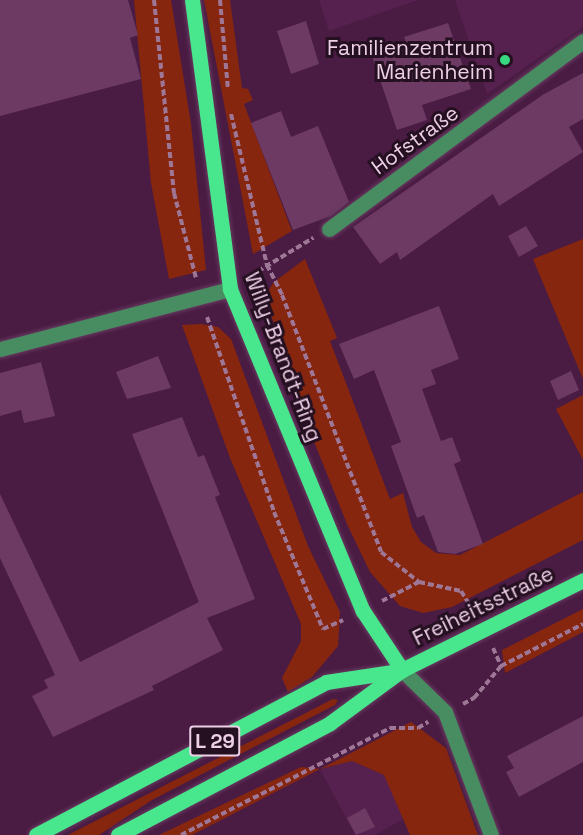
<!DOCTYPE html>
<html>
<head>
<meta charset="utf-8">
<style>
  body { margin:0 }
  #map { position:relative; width:583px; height:835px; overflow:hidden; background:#4a1b43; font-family:"Space Grotesk",sans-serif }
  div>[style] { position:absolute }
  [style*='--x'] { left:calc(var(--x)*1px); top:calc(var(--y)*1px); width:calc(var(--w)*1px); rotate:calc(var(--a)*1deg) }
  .built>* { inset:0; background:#57214f }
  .green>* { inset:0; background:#87260f }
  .building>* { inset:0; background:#6c3a63 }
  .path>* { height:4px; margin-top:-2px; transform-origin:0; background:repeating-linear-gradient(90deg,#9e7797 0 6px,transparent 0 9px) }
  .roads { filter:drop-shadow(0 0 2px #673b60) drop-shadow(0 0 2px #673b60) }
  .minor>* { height:15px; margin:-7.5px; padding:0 7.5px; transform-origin:7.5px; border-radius:7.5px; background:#488c61 }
  .major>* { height:15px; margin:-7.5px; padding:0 7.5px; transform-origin:7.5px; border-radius:7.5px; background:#49e78d }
  .dots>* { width:16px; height:16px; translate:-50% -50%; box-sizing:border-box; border:3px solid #251021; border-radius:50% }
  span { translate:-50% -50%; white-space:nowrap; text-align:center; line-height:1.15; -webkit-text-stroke:6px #251021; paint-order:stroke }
  .shield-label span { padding:2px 4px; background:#251021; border:2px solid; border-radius:4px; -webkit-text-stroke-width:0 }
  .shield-label { font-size:20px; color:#edcfe6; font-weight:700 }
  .poi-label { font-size:21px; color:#edcfe6 }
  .right { translate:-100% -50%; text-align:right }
  .street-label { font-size:21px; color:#edcfe6 }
</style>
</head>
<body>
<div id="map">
  <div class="built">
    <div style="clip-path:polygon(319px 0,418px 0,329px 31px)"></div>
    <div style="clip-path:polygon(455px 0,583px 0,583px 27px,487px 94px)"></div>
    <div style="clip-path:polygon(352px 761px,384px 775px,405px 818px,375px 835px,355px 835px,320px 769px)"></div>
  </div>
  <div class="green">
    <div style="clip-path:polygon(134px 0,171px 0,191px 124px,206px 270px,169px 279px,151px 183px)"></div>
    <div style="clip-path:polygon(204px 0,230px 0,242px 88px,248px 89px,253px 100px,244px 104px,292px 231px,253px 254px)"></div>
    <div style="clip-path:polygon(583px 239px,583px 379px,533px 259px)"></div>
    <div style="clip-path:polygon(305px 259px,337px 338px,330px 341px,390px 499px,403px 493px,412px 527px,421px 542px,436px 553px,460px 555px,583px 492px,583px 540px,452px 607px,423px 613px,400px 606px,370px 572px,347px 524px,307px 424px,267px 303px,268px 291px,274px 282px)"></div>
    <div style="clip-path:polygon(201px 324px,218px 327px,231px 339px,308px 546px,340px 612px,338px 646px,312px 677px,288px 692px,282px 678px,301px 641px,301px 624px,230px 458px,182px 325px)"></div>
    <div style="clip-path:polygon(583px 395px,583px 460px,556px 409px)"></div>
    <div style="clip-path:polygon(583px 609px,583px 632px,505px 673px,502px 650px)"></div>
    <div style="clip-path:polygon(333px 699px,338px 700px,335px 705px,152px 800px,99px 835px,68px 835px)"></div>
    <div style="clip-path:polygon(411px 722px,446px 748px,478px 835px,410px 835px,384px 775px,352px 761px,320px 769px,192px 835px,159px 835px,301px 767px,320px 769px)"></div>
  </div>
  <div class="building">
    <div style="clip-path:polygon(0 0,128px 0,138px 35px,130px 38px,141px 79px,0 116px)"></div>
    <div style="clip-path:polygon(306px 21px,319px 64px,291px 74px,277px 31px)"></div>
    <div style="clip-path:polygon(448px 23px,471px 89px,422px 105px,427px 120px,397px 130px,372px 56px,407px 44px,404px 37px)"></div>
    <div style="clip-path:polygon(583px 73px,583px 119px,569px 127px,583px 152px,499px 206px,493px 194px,400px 260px,397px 252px,380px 264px,353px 227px,544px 94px)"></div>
    <div style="clip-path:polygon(281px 111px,291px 137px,318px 126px,349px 202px,331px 216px,293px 230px,251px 123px)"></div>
    <div style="clip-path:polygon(526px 226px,538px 246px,519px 257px,508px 236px)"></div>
    <div style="clip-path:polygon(439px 306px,459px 359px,431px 370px,436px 384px,422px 389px,441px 441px,452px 437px,461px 461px,454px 464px,483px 544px,455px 554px,438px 552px,424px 515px,417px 518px,391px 446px,401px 442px,374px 370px,354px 379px,339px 344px)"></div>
    <div style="clip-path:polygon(158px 356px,171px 388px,127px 399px,116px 372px)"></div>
    <div style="clip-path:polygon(41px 362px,55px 416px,24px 423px,21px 410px,0 416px,0 373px)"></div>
    <div style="clip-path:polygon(571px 371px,579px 390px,558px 400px,550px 381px)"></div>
    <div style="clip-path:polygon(182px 417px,198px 457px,204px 455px,220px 495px,215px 497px,255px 599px,207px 618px,223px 650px,152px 686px,154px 690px,53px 737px,32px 696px,48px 688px,44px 680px,55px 675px,0 558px,0 494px,80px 662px,199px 602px,200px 605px,132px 434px)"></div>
    <div style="clip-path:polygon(583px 716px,583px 762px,519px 797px,506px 772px,514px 768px,507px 756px)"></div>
    <div style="clip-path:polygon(365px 808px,375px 827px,356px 835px,347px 818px)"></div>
  </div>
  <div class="path">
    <div style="--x:154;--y:0;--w:194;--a:84.1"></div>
    <div style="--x:174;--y:193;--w:88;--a:75.5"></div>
    <div style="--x:220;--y:0;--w:89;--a:84.9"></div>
    <div style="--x:231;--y:114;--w:155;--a:76.6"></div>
    <div style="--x:267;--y:265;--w:34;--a:63"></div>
    <div style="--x:282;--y:295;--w:275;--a:68.9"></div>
    <div style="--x:381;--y:552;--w:48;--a:38.3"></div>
    <div style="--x:419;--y:582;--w:43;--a:12.1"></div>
    <div style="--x:461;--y:591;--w:25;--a:58"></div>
    <div style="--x:250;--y:276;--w:74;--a:-31.1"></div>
    <div style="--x:207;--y:317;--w:206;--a:71"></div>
    <div style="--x:274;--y:512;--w:127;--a:67.3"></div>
    <div style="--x:323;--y:629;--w:22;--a:-24"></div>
    <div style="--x:382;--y:601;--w:42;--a:-27.2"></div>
    <div style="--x:493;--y:648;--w:20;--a:66"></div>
    <div style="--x:463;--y:704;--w:13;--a:-29"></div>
    <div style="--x:474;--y:698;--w:42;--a:-49.8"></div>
    <div style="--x:501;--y:666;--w:92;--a:-27.1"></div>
    <div style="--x:181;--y:835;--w:235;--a:-27.1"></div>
    <div style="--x:390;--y:728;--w:28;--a:0"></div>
    <div style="--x:418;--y:728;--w:12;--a:-31"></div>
  </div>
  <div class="roads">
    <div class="minor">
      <div style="--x:329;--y:229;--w:316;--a:-36.5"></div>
      <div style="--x:0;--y:349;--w:238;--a:-14.6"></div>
      <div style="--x:402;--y:670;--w:60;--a:44.3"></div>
      <div style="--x:445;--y:712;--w:131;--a:69.5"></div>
    </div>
    <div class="major">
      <div style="--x:192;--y:0;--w:291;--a:82.5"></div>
      <div style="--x:230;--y:289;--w:348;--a:67.6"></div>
      <div style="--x:363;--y:611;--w:71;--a:56.5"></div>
      <div style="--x:36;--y:835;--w:328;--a:-27.8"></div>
      <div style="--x:326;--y:682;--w:74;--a:-8.6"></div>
      <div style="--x:118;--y:835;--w:240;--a:-27.8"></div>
      <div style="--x:330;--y:723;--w:89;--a:-36.4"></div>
      <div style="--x:402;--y:670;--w:202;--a:-26.4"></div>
    </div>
  </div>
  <div class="dots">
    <div style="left:505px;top:60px;background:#37d880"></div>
  </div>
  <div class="shield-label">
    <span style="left:215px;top:741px">L 29</span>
  </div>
  <div class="poi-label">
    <span class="right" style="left:493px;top:60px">Familienzentrum<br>Marienheim</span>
  </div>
  <div class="street-label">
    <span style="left:415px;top:140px;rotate:-36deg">Hofstraße</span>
    <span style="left:283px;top:357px;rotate:69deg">Willy-Brandt-Ring</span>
    <span style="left:483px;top:606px;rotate:-26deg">Freiheitsstraße</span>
  </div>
</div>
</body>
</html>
